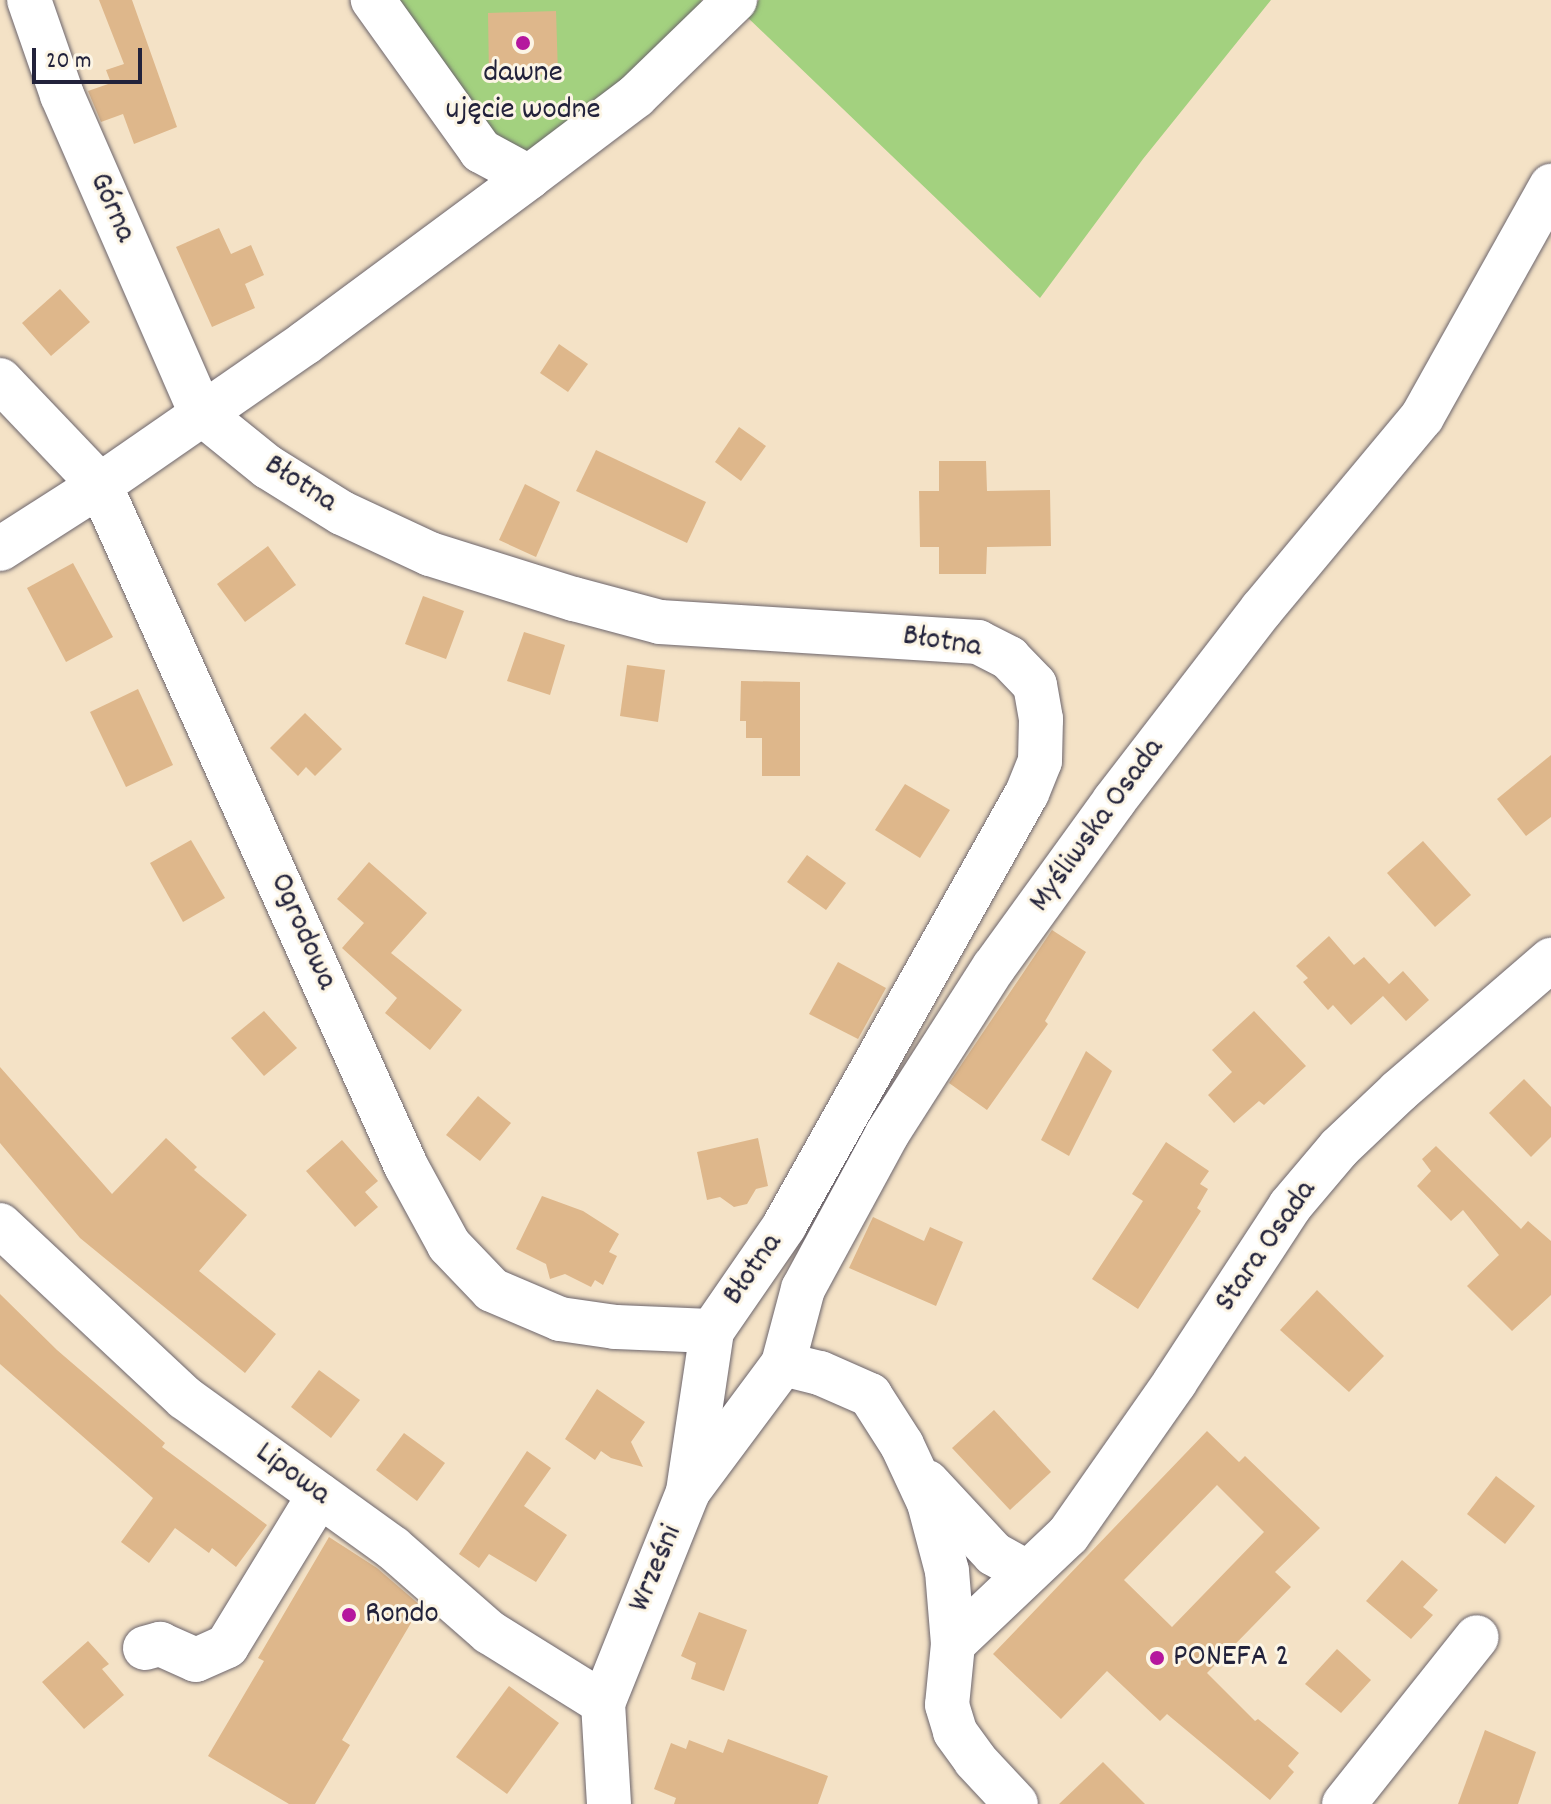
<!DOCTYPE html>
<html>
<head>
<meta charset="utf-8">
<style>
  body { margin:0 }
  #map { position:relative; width:1551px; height:1804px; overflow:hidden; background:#f4e2c6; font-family:Dekko,sans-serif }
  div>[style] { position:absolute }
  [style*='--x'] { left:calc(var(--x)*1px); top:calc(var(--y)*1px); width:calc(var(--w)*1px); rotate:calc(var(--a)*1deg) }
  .green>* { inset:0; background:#a3d17f }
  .building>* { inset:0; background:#deb78b }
  .roads { filter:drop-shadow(0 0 2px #6c656c) drop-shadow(0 0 2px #6c656c) }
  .minor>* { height:44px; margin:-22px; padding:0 22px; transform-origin:22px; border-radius:22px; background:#fff }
  .dots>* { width:22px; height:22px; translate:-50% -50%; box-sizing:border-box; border:4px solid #fcf5e5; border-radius:50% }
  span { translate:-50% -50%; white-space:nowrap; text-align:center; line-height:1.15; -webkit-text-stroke:6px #fcf5e5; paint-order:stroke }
  .poi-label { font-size:32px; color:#22223b }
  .left { translate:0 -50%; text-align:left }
  .street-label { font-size:32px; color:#22223b }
  .scale { position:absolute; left:32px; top:48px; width:110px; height:36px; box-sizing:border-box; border:4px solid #22223b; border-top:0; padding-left:10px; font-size:24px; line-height:28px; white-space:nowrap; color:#22223b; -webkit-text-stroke:6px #fcf5e5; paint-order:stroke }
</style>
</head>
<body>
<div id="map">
  <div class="green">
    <div style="clip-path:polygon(385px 0,701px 0,707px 11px,527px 167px,487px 142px)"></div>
    <div style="clip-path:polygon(759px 0,1271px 0,1143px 159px,1040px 298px,745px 15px)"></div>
  </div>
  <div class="building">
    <div style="clip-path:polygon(99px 0,132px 0,177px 127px,134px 144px,123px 114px,101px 122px,88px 91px,111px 83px,106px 70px,124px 64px)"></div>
    <div style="clip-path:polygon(556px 11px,558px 74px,489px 76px,488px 13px)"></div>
    <div style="clip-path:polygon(219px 228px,231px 254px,251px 245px,264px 275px,245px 284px,255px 308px,212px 327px,176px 247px)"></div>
    <div style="clip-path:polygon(60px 289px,90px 322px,51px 356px,22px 323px)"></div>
    <div style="clip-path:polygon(559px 344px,588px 364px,568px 392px,540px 373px)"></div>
    <div style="clip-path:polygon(739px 427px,766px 446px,741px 481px,715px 462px)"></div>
    <div style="clip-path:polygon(596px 450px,706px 502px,687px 543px,576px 491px)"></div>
    <div style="clip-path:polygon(939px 461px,986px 461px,987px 491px,1050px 490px,1051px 546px,987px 547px,986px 574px,939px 574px,939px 547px,920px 547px,919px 491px,939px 491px)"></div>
    <div style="clip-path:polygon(525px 484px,560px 502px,536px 557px,499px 540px)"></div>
    <div style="clip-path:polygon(268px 546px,296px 585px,245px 622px,217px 584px)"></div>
    <div style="clip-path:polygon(73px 563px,113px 637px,66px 662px,27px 588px)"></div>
    <div style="clip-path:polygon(423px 596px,464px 611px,446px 659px,405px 644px)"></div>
    <div style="clip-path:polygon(524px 632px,565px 645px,550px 695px,507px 681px)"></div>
    <div style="clip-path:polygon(627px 665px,665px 670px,658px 722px,620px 716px)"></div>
    <div style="clip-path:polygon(741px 681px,800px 682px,800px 776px,762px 776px,762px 738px,746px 738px,746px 721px,740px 721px)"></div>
    <div style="clip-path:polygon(138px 689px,173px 765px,126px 787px,90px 712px)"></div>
    <div style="clip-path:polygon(305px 713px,342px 749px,315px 776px,306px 767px,298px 776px,270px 748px)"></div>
    <div style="clip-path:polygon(1551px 755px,1551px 817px,1526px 836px,1497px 799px)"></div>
    <div style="clip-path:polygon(905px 784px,950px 810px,920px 858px,875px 830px)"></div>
    <div style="clip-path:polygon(191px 840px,225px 898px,183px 922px,150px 863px)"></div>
    <div style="clip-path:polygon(1423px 841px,1471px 895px,1435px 927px,1387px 873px)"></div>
    <div style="clip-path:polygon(807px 855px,846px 883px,826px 910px,787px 882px)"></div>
    <div style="clip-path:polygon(369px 862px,427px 913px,391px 953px,462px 1010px,430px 1050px,385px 1013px,397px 998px,342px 948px,364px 923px,337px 899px)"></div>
    <div style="clip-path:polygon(1052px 930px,1086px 952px,1045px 1021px,1048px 1024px,987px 1110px,949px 1083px)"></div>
    <div style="clip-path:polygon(1329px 936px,1354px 965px,1364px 957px,1389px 984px,1403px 971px,1429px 1000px,1406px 1021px,1383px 996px,1351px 1025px,1333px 1005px,1328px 1010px,1303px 982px,1308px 978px,1296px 966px)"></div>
    <div style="clip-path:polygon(838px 962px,886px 988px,858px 1039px,809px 1014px)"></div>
    <div style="clip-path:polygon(264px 1011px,297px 1048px,264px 1076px,231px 1038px)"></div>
    <div style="clip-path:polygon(1254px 1011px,1306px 1066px,1264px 1105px,1259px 1101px,1234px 1123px,1208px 1095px,1232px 1072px,1212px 1050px)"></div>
    <div style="clip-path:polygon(1086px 1051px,1112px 1071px,1069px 1156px,1041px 1140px)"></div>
    <div style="clip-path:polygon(0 1067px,112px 1194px,166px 1138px,197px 1167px,194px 1170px,247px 1215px,199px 1271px,276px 1334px,245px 1373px,80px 1238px,0 1143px)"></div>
    <div style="clip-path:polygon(1524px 1079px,1551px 1107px,1551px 1137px,1531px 1157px,1489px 1113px)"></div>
    <div style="clip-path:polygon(478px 1096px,511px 1123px,480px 1161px,446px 1135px)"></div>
    <div style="clip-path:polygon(758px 1138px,768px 1186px,756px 1189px,747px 1204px,734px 1207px,720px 1197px,707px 1200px,697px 1152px)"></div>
    <div style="clip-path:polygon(342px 1140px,378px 1181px,365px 1192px,378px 1207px,355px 1227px,306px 1171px)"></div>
    <div style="clip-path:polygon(1166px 1142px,1209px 1171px,1200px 1184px,1208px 1189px,1197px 1208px,1201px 1211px,1138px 1309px,1092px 1279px,1143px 1201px,1132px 1194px)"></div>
    <div style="clip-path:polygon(1436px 1146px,1521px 1229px,1528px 1221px,1551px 1241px,1551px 1295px,1512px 1331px,1467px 1286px,1499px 1255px,1463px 1210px,1451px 1221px,1417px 1186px,1431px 1171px,1422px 1159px)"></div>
    <div style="clip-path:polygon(542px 1196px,583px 1211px,619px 1234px,609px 1252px,617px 1256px,603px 1285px,595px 1280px,591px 1287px,565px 1274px,550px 1279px,546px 1264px,516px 1249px)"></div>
    <div style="clip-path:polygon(873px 1217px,924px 1241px,930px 1227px,963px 1242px,936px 1306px,849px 1268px)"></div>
    <div style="clip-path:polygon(1317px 1290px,1384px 1356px,1349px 1392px,1280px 1330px)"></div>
    <div style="clip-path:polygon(0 1294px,57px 1350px,165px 1443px,162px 1447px,267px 1525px,236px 1567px,212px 1548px,209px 1553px,175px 1528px,149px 1563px,121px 1542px,153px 1498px,0 1364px)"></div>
    <div style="clip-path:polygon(319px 1370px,360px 1400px,331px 1438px,291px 1407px)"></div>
    <div style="clip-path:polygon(597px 1389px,645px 1422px,631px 1442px,643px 1467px,611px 1458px,601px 1451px,595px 1460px,565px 1439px)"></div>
    <div style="clip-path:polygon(994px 1410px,1051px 1472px,1010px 1510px,952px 1448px)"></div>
    <div style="clip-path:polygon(evenodd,1207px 1431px,1239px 1462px,1245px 1456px,1320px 1528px,1275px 1572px,1291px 1587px,1207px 1673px,1255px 1721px,1258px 1719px,1299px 1753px,1288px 1766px,1294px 1772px,1270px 1800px,1167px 1714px,1160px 1721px,1107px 1671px,1061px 1719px,993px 1654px,1207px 1431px,1217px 1485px,1264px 1532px,1172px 1627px,1124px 1580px,1217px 1485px)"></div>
    <div style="clip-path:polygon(404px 1433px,445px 1463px,417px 1501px,376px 1470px)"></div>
    <div style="clip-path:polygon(527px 1451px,551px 1468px,524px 1506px,567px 1535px,536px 1582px,489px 1554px,479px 1568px,459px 1554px)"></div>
    <div style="clip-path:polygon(1496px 1476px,1535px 1506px,1505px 1544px,1467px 1514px)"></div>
    <div style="clip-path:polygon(329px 1537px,377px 1568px,421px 1606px,342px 1740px,350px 1745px,315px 1804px,289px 1804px,208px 1756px,264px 1661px,258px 1658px)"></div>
    <div style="clip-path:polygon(1402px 1560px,1438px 1590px,1423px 1607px,1433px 1615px,1411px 1639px,1366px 1601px)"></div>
    <div style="clip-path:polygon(699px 1612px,747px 1630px,724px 1691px,691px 1679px,696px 1663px,681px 1656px)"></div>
    <div style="clip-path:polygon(88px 1641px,109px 1664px,102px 1669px,124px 1695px,84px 1729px,42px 1682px)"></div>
    <div style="clip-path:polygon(1337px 1649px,1371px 1680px,1341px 1713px,1305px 1684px)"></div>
    <div style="clip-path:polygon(509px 1686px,559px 1723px,507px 1794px,456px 1757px)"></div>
    <div style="clip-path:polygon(1485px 1730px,1536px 1752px,1518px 1804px,1458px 1804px)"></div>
    <div style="clip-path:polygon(728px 1739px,828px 1776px,818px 1804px,674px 1804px,676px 1798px,654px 1789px,671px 1743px,686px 1749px,689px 1740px,723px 1753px)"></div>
    <div style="clip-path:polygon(1103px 1762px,1145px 1804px,1059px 1804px)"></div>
  </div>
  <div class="roads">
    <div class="minor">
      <div style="--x:29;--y:0;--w:101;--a:70.8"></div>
      <div style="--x:62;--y:95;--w:347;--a:66.4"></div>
      <div style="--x:201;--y:413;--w:86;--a:38.9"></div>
      <div style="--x:268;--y:467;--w:87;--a:31.9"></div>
      <div style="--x:342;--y:513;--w:97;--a:25"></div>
      <div style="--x:430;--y:554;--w:151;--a:17.4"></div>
      <div style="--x:574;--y:599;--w:89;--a:15"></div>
      <div style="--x:660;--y:622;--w:319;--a:3.6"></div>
      <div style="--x:978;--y:642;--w:35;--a:27"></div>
      <div style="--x:1009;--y:658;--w:37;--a:46"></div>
      <div style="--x:1035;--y:685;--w:35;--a:80"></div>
      <div style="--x:1041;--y:719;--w:42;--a:91.4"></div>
      <div style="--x:1040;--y:761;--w:35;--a:112"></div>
      <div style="--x:1027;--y:793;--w:495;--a:119.3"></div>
      <div style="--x:785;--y:1225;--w:129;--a:124.6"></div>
      <div style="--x:712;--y:1331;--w:163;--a:98.5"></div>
      <div style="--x:688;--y:1492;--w:227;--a:111.9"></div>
      <div style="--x:603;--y:1703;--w:101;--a:86.6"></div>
      <div style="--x:529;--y:177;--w:134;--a:-37.1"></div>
      <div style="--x:636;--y:96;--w:138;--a:-44.1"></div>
      <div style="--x:0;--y:380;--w:145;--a:46.4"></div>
      <div style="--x:100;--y:485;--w:747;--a:65.8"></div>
      <div style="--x:406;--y:1166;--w:90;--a:61.4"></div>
      <div style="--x:449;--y:1245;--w:62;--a:46.3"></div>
      <div style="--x:492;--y:1290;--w:74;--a:23.1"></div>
      <div style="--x:560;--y:1319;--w:56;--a:8.3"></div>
      <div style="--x:615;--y:1327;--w:97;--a:2.4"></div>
      <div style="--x:0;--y:549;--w:119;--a:-32.6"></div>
      <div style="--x:100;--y:485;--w:249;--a:-34.7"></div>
      <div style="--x:305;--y:343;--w:279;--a:-36.5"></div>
      <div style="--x:529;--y:177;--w:55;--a:-151.6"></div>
      <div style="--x:481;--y:151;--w:186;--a:-125.6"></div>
      <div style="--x:0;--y:1225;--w:253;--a:43.1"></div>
      <div style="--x:185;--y:1398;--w:256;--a:35.8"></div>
      <div style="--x:393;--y:1548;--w:128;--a:41.2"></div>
      <div style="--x:489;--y:1632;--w:134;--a:31.9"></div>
      <div style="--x:783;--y:1364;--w:38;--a:14"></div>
      <div style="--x:820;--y:1373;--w:55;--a:23.7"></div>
      <div style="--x:870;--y:1395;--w:59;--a:57.4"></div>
      <div style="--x:902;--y:1445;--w:64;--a:65"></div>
      <div style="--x:929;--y:1503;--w:70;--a:75.2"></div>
      <div style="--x:947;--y:1571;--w:73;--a:85.3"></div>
      <div style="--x:953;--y:1644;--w:61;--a:95.6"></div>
      <div style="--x:947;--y:1705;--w:28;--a:73"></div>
      <div style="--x:955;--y:1732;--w:34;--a:54"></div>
      <div style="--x:975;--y:1760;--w:60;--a:47"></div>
      <div style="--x:927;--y:1482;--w:98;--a:47.1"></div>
      <div style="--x:994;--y:1554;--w:37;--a:29"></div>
      <div style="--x:690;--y:1489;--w:156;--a:-53.4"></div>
      <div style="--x:783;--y:1364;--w:78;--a:-75.1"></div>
      <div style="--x:803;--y:1289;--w:176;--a:-61.5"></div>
      <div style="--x:887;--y:1134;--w:198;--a:-57.4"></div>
      <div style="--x:994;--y:967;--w:205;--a:-54.1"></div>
      <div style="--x:1114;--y:801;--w:242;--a:-52.4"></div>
      <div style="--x:1262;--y:609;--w:250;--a:-50.2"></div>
      <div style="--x:1422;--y:417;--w:265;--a:-60.8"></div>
      <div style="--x:953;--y:1644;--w:158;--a:-43.5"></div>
      <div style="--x:1068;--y:1535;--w:187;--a:-55"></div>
      <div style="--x:1175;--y:1382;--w:210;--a:-56.8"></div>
      <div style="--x:1290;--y:1206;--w:76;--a:-49.8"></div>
      <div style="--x:1339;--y:1148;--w:83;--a:-43.5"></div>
      <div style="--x:1399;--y:1091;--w:201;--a:-40.8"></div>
      <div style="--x:145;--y:1648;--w:16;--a:-15"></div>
      <div style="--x:160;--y:1644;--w:39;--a:24"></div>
      <div style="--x:196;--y:1660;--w:34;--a:-24"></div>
      <div style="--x:227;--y:1646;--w:177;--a:-58.6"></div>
      <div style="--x:1344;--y:1804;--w:213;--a:-51.5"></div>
    </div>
  </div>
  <div class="dots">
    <div style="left:523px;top:43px;background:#b5179e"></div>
    <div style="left:349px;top:1615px;background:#b5179e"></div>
    <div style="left:1157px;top:1658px;background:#b5179e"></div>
  </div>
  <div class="poi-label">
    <span style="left:523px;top:93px">dawne<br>ujęcie wodne</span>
    <span class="left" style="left:365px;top:1615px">Rondo</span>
    <span class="left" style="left:1173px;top:1658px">PONEFA 2</span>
  </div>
  <div class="street-label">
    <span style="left:111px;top:208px;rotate:66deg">Górna</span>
    <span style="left:300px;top:485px;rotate:33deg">Błotna</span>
    <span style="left:942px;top:643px;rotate:9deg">Błotna</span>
    <span style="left:1098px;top:826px;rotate:-54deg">Myśliwska Osada</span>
    <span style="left:302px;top:932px;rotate:66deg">Ogrodowa</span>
    <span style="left:1267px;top:1247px;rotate:-55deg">Stara Osada</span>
    <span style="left:754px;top:1270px;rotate:-55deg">Błotna</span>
    <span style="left:292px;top:1475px;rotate:36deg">Lipowa</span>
    <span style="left:657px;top:1569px;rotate:-67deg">Wrześni</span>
  </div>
  <div class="scale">20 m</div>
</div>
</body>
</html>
